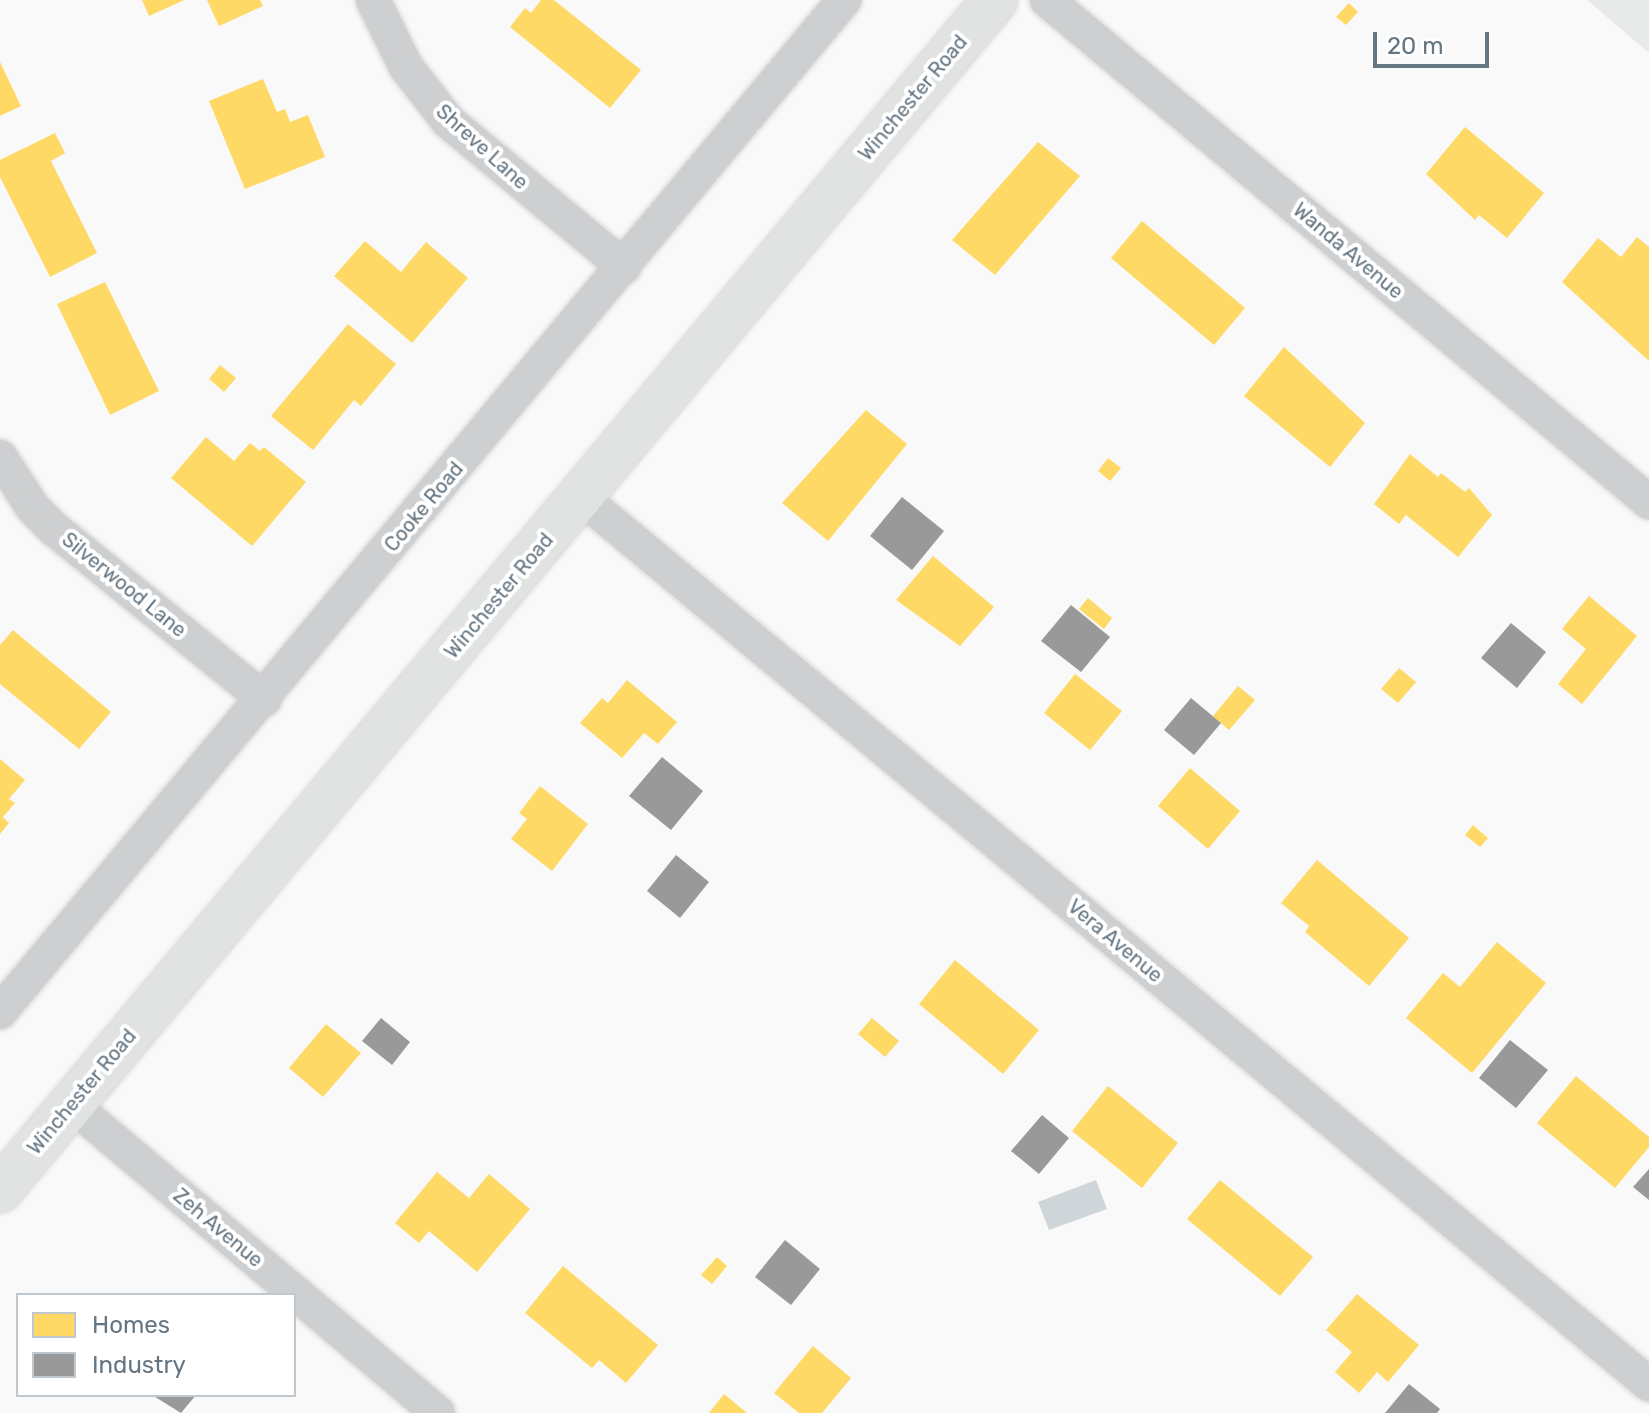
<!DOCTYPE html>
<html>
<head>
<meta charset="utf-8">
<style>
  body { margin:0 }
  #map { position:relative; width:1649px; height:1413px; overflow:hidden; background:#f9f9f9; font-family:Rubik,sans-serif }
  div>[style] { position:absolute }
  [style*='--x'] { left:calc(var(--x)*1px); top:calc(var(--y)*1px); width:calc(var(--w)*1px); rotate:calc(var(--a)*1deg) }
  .built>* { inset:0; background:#e8e9e9 }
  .water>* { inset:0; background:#ced6d9 }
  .homes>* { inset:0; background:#ffd966 }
  .industry>* { inset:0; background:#999 }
  .roads { filter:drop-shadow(0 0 2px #d5d6d7) drop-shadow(0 0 2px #d5d6d7) }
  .minor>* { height:34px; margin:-17px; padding:0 17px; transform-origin:17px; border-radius:17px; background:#cecfd0 }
  .secondary>* { height:44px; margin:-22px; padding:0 22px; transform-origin:22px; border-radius:22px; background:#e1e2e2 }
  span { translate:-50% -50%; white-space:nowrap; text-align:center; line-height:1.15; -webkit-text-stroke:8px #fff; paint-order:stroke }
  .street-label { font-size:20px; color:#657683 }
  .legend { position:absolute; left:16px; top:1293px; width:280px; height:104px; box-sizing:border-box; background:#fff; border:2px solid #c1c8cd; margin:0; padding:10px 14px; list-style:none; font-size:24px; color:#657683 }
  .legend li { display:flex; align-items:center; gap:16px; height:40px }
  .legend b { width:40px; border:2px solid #c1c8cd }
  .scale { position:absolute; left:1373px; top:32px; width:116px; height:36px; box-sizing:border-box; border:4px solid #657683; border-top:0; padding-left:10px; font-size:24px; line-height:28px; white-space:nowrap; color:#657683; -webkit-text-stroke:6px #fff; paint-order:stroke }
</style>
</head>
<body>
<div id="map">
  <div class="built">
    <div style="clip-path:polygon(1587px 0,1649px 0,1649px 53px)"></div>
  </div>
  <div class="water">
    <div style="clip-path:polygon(1096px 1180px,1107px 1209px,1049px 1230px,1038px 1202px)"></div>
  </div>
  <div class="homes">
    <div style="clip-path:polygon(142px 0,184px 0,149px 16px)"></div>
    <div style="clip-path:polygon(207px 0,260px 0,263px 6px,219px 26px)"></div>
    <div style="clip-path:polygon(541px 0,554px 0,641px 70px,610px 108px,510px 27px,525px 8px,531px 13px)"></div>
    <div style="clip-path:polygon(1349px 3px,1358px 12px,1346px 25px,1336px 17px)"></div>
    <div style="clip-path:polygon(0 62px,21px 106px,0 116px)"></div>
    <div style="clip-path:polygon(263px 79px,277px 112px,285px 109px,290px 122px,308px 115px,325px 157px,245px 189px,209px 101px)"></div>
    <div style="clip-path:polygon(1465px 127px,1544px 193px,1507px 238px,1479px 215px,1475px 220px,1426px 174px)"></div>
    <div style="clip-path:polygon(55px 133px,65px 153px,51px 161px,97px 253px,50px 277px,0 177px,0 160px)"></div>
    <div style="clip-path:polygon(1038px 142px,1080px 176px,995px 275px,952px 240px)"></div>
    <div style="clip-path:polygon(1142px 221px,1245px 308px,1214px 345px,1111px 258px)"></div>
    <div style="clip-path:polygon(1637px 237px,1649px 247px,1649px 361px,1562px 282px,1598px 238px,1621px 257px)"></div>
    <div style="clip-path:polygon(365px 241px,401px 272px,426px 242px,468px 278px,412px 343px,334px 276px)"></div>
    <div style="clip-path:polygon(105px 282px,159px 391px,110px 415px,57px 304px)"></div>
    <div style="clip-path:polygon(348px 324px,396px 364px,361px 406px,354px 400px,313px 450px,271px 416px)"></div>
    <div style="clip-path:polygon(1284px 347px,1365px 423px,1330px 467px,1244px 396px)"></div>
    <div style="clip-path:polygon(220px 365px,236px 378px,224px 392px,209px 379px)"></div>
    <div style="clip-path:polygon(866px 410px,907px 444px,828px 541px,782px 503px)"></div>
    <div style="clip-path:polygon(206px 437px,234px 461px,250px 443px,260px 451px,264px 447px,306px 482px,252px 546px,171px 478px)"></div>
    <div style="clip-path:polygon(1410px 454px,1438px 477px,1441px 473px,1465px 492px,1469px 488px,1492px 515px,1458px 557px,1406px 515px,1399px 524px,1374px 504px)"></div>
    <div style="clip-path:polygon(1108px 458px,1121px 468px,1110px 481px,1098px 471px)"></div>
    <div style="clip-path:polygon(933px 556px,994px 607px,960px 646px,896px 600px)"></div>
    <div style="clip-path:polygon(1589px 596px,1637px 636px,1582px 704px,1558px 684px,1586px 649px,1562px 629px)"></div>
    <div style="clip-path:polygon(1088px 598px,1112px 618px,1104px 629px,1079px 609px)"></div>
    <div style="clip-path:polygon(13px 630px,111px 712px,79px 749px,0 684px,0 645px)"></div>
    <div style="clip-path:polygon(1399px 668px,1416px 682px,1398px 703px,1381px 689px)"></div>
    <div style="clip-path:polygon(1075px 674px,1122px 711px,1090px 750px,1044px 713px)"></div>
    <div style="clip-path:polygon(627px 680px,677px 722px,658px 744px,644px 733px,622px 758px,580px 723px,602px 698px,608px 703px)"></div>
    <div style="clip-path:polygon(1238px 686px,1255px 700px,1229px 730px,1213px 716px)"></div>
    <div style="clip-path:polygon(0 759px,25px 780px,9px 799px,15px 803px,3px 817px,9px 823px,0 834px)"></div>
    <div style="clip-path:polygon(1190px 768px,1240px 811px,1208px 849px,1158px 806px)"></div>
    <div style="clip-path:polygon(540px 786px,588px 824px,552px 871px,511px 839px,527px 819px,519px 813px)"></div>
    <div style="clip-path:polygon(1473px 825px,1488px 838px,1480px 847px,1465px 835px)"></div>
    <div style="clip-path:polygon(1317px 860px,1409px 938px,1369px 986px,1305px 932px,1309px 926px,1281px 903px)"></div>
    <div style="clip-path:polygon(1497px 942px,1546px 983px,1472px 1073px,1406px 1018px,1443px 973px,1460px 987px)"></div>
    <div style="clip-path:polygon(955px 960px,1039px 1030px,1003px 1074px,919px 1004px)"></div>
    <div style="clip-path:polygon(872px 1018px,899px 1041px,885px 1057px,858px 1034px)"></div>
    <div style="clip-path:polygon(326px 1024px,361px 1053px,323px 1097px,289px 1068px)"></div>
    <div style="clip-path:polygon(1576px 1076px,1649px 1137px,1649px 1147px,1615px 1188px,1537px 1123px)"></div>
    <div style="clip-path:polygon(1108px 1086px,1178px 1143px,1142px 1188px,1072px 1131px)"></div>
    <div style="clip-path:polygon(437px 1172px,469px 1198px,489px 1174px,530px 1209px,477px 1272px,429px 1231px,419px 1243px,395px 1223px)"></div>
    <div style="clip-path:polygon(1220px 1180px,1313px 1257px,1280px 1296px,1187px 1219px)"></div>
    <div style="clip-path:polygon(717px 1257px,727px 1266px,712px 1284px,701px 1275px)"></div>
    <div style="clip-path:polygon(563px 1266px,658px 1345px,626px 1383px,599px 1360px,592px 1368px,525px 1313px)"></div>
    <div style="clip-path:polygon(1357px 1294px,1419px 1345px,1388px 1382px,1377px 1372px,1359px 1393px,1335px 1372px,1352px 1352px,1326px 1330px)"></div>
    <div style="clip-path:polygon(813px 1346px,851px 1378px,822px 1413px,799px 1413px,774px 1393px)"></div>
    <div style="clip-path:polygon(724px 1394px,747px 1413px,709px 1413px)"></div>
  </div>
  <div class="industry">
    <div style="clip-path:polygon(902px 497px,944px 531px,912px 570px,870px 536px)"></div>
    <div style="clip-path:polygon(1071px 605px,1110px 637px,1081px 672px,1041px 641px)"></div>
    <div style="clip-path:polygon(1511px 623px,1546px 652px,1517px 688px,1481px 658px)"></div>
    <div style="clip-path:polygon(1191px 698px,1221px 723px,1194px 755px,1164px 730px)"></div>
    <div style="clip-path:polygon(662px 757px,703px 791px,671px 830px,629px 796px)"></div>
    <div style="clip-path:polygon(676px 855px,709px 882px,680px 918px,647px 891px)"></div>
    <div style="clip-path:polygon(381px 1018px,410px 1042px,392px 1065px,362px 1041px)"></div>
    <div style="clip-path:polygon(1510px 1040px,1548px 1070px,1516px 1108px,1479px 1078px)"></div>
    <div style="clip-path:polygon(1042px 1115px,1069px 1138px,1039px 1174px,1011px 1151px)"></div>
    <div style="clip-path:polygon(1649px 1169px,1649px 1200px,1633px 1187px)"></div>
    <div style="clip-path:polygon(785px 1240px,820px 1269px,791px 1305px,755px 1277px)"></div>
    <div style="clip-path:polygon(1409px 1384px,1440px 1409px,1437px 1413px,1385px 1413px)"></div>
    <div style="clip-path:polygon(152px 1395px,196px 1395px,181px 1413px)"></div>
  </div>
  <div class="roads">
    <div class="minor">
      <div style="--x:373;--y:0;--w:75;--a:63.8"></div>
      <div style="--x:406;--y:67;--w:70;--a:52"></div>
      <div style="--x:449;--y:122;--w:227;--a:39.6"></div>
      <div style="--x:1047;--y:0;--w:784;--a:39.82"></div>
      <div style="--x:0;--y:457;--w:61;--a:57.1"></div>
      <div style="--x:33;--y:508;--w:28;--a:45"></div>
      <div style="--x:53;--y:528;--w:272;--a:39"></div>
      <div style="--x:582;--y:498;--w:1387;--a:39.71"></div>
      <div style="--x:0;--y:1012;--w:1318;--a:-50.17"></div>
      <div style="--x:72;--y:1105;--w:478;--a:40.1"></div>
    </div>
    <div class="secondary">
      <div style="--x:0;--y:1190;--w:1551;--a:-50.1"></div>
    </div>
  </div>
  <div class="street-label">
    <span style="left:913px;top:98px;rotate:-50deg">Winchester Road</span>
    <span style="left:482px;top:147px;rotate:42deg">Shreve Lane</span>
    <span style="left:1348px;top:251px;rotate:40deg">Wanda Avenue</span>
    <span style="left:424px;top:507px;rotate:-50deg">Cooke Road</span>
    <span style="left:124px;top:585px;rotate:39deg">Silverwood Lane</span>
    <span style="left:499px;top:596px;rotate:-50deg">Winchester Road</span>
    <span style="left:1115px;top:941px;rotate:40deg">Vera Avenue</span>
    <span style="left:82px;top:1092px;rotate:-50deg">Winchester Road</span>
    <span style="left:218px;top:1228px;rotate:40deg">Zeh Avenue</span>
  </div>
  <ul class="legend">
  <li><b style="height:22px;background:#ffd966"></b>Homes</li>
  <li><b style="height:22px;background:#999"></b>Industry</li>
  </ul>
  <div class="scale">20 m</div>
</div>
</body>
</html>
